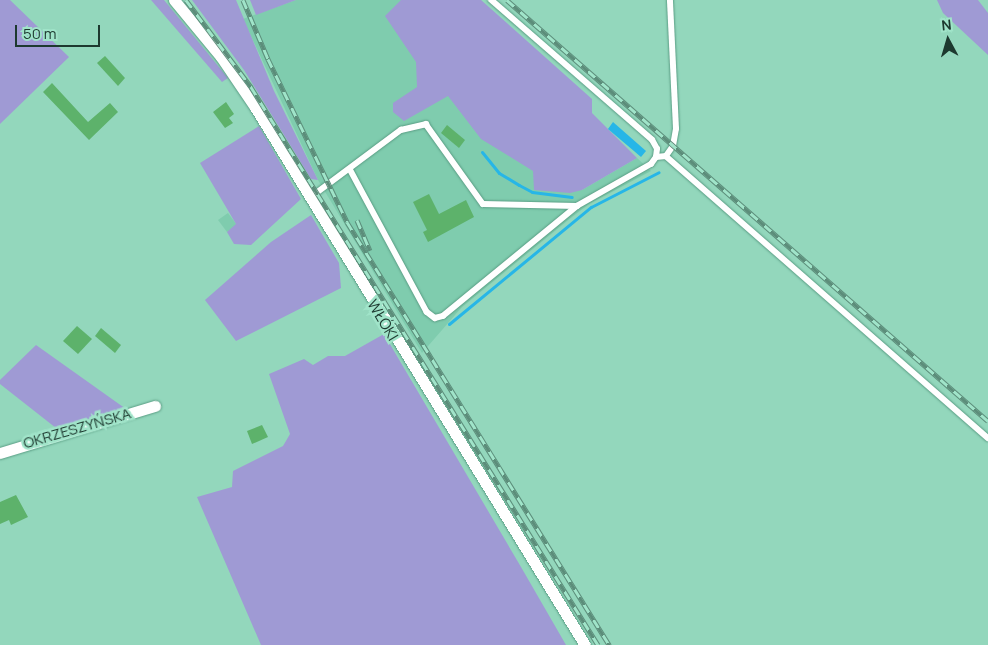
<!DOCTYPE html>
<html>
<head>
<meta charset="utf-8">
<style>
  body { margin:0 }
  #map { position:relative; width:988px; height:645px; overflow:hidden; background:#93d7bc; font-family:Manrope,sans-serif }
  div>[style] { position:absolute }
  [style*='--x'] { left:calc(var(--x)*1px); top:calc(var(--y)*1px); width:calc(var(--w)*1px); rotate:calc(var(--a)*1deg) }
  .built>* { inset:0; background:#7fccae }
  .green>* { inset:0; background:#9f9ad4 }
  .water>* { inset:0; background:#27b6e7 }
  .stream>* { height:3px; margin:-1.5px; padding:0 1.5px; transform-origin:1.5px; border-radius:1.5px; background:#27b6e7 }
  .building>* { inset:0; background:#5db26b }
  .roads { filter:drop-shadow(0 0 1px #5a9d84) drop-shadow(0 0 1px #5a9d84) }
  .service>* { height:5.5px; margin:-2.75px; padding:0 2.75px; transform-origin:2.75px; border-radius:2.75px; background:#fff }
  .minor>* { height:11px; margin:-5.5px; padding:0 5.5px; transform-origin:5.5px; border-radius:5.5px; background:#fff }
  .rail>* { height:5px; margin-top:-2.5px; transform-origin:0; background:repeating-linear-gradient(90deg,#a0e4c9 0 9px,#5c8d7a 0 18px); box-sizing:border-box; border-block:1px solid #5c8d7a }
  span { translate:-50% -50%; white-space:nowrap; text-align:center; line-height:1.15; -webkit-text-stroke:5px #a0e4c9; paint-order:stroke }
  .street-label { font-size:15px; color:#1d392f }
  .north { position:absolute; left:923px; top:15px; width:50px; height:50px; -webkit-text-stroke:4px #a0e4c9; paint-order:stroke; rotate:354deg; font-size:14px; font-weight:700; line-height:20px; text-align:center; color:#1d392f }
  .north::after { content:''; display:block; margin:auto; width:18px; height:22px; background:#1d392f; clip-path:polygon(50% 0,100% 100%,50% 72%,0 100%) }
  .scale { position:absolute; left:15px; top:25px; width:85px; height:22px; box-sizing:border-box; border:2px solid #1d392f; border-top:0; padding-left:6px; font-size:15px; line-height:18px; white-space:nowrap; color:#1d392f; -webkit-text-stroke:4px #a0e4c9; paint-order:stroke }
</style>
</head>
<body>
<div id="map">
  <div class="built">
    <div style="clip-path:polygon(296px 0,412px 0,582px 190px,637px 158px,651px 171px,589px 204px,568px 220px,462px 307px,422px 353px,318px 180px,243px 19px)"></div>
    <div style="clip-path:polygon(228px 213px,237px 225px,227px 232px,218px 220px)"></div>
  </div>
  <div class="green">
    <div style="clip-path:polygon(0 0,10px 0,69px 57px,0 124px)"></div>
    <div style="clip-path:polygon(151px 0,164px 0,228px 78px,222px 82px)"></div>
    <div style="clip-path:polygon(192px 0,236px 0,274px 91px,318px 180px,311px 179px,244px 70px)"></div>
    <div style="clip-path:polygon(250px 0,296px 0,256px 15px)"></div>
    <div style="clip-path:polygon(401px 0,481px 0,592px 99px,592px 113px,637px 158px,582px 190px,570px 193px,534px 190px,533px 171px,481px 139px,448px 96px,404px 121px,393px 112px,393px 103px,417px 87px,416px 62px,385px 16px)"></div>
    <div style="clip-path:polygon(937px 0,978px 0,988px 13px,988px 55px,943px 13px)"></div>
    <div style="clip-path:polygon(259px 126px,301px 199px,251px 245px,234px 244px,227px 232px,236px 224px,200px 163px)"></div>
    <div style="clip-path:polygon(311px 215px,339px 263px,341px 288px,236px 341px,205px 300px,271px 242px)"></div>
    <div style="clip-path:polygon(384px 334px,521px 567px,566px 645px,261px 645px,197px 497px,232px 487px,233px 471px,283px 446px,290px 434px,269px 374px,304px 359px,313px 365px,328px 356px,345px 356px)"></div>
    <div style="clip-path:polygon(36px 345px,126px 409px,56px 428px,0 384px,0 380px)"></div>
  </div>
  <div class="water">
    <div style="clip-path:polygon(613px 122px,646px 151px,641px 157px,608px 129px)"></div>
  </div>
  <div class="stream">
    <div style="--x:482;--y:152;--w:27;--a:51"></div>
    <div style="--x:499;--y:173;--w:23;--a:31"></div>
    <div style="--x:519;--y:185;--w:15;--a:28"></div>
    <div style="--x:532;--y:192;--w:40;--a:7.1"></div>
    <div style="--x:449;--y:324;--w:184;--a:-39.5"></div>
    <div style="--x:591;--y:207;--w:76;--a:-27.2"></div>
  </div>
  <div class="building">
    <div style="clip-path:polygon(105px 56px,125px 78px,118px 86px,97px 63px)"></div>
    <div style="clip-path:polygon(52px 83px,88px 122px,110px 103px,118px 112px,89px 140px,43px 92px)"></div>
    <div style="clip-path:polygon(226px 102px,234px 114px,229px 118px,233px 123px,225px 128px,213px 112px)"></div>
    <div style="clip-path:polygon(447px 125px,465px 140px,459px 148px,441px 133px)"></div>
    <div style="clip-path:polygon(429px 194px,439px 214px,466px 200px,474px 217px,428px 242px,423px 232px,427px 230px,413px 202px)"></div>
    <div style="clip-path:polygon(77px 326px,92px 339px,78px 354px,63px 341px)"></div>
    <div style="clip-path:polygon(101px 328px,121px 345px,115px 353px,95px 336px)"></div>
    <div style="clip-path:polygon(262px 425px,268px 437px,252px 444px,247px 431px)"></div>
    <div style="clip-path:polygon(16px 495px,28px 517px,11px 525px,9px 520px,0 524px,0 502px)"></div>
  </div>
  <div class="roads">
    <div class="service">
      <div style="--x:666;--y:156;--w:428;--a:41.2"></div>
      <div style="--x:656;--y:157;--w:10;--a:-6"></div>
      <div style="--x:666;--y:156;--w:12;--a:-55"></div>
      <div style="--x:673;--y:146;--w:17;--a:-80"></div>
      <div style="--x:676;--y:129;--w:129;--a:-92.7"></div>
      <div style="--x:350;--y:169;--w:162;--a:61.7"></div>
      <div style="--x:427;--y:312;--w:10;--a:37"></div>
      <div style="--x:435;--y:318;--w:8;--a:-14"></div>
      <div style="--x:443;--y:316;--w:173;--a:-39.4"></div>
      <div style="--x:577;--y:206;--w:85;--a:-29.6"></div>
      <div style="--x:651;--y:164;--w:9;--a:-54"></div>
      <div style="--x:656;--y:157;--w:8;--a:-83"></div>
      <div style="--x:657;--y:149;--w:10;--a:-119"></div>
      <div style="--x:652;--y:140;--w:213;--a:-139"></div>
      <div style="--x:311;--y:197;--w:112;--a:-36.7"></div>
      <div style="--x:401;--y:130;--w:26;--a:-13"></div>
      <div style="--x:426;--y:124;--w:98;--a:54.5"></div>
      <div style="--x:483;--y:204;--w:94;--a:1.2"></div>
    </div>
    <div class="minor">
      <div style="--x:174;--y:0;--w:74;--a:50.5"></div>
      <div style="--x:221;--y:57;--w:60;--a:55.8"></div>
      <div style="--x:255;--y:107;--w:631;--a:58.48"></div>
      <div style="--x:0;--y:453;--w:162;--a:-16.9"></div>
    </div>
  </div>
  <div class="rail">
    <div style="--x:186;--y:0;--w:109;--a:53.2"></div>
    <div style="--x:251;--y:87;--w:657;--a:58.12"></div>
    <div style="--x:243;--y:0;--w:64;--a:67"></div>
    <div style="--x:268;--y:59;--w:181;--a:64.1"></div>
    <div style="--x:347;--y:222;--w:498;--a:58.2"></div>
    <div style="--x:507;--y:0;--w:639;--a:41.19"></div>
    <div style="--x:357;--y:220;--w:33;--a:67"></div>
  </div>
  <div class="street-label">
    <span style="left:383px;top:320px;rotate:59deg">WŁÓKI</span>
    <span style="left:77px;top:428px;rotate:-16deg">OKRZESZYŃSKA</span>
  </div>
  <div class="north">N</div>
  <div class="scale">50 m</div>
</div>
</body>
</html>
